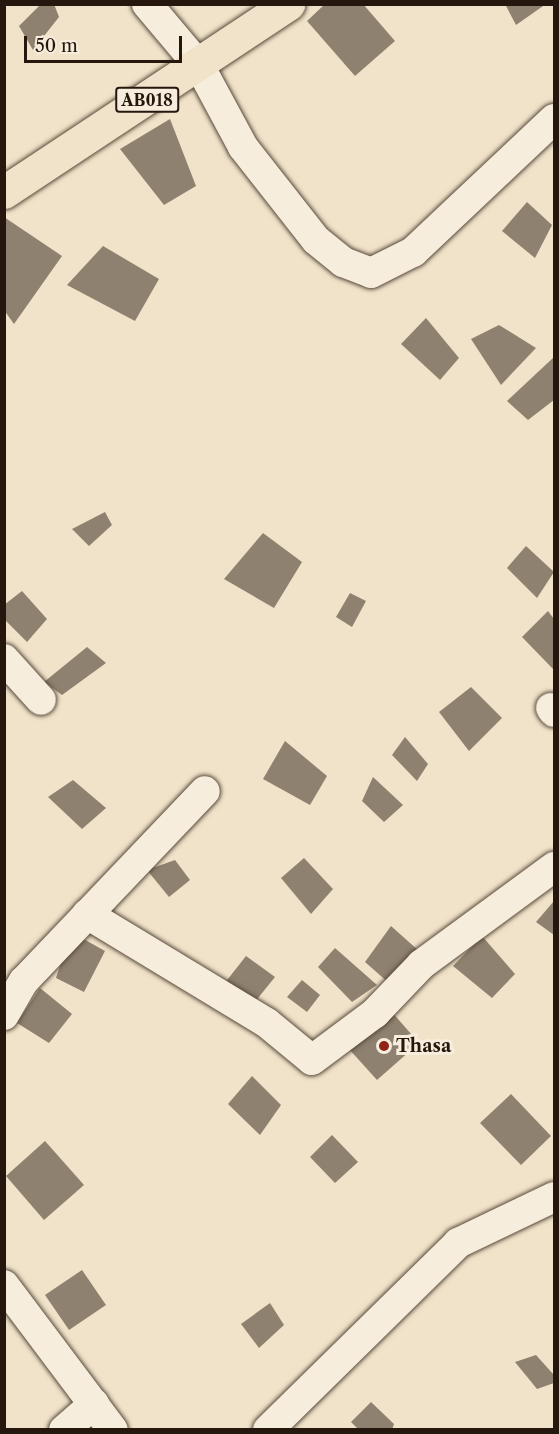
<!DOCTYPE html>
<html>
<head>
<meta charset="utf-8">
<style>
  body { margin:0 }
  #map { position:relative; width:559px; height:1434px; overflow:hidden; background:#f1e3c9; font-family:"Libre Caslon Text",serif }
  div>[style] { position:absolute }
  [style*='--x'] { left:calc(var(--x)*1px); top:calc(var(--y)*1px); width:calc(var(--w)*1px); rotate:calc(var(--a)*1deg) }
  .building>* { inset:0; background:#8f816f }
  .roads { filter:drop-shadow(0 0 2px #584a3c) drop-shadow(0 0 2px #584a3c) }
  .minor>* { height:30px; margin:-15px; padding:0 15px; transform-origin:15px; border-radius:15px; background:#f6eddc }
  .major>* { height:33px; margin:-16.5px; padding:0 16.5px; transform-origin:16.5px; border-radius:16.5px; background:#f1e3c9 }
  .dots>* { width:16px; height:16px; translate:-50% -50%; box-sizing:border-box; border:3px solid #f6eddc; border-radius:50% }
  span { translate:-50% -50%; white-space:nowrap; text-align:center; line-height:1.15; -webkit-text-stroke:6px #f6eddc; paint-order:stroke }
  .shield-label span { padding:2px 4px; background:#f6eddc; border:2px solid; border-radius:4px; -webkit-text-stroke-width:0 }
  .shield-label { font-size:16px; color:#25170d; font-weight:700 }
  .poi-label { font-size:18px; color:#25170d; font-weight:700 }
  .left { translate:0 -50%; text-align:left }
  .frame { position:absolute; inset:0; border:6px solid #25170d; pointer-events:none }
  .scale { position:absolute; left:24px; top:36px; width:158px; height:27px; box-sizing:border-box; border:3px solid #25170d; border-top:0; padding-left:8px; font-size:18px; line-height:21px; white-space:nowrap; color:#25170d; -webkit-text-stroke:4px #f6eddc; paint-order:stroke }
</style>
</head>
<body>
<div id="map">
  <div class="building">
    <div style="clip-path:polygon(41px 4px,54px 4px,59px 17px,33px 50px,19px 26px)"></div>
    <div style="clip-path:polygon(325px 4px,363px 4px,395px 41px,355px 76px,307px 21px)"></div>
    <div style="clip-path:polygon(505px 4px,546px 4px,516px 25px)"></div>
    <div style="clip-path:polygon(170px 119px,196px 186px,164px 205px,120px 149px)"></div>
    <div style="clip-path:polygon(527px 202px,552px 225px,535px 258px,502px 231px)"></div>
    <div style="clip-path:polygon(4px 217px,62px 256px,14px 324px,4px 310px)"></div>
    <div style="clip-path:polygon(103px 246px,159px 279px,135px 321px,67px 285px)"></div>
    <div style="clip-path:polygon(426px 318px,459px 358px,440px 380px,401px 344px)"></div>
    <div style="clip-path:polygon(499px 325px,536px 348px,501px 385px,471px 339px)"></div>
    <div style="clip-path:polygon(554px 357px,554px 400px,528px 420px,507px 401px)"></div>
    <div style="clip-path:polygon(105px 512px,112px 525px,89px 546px,72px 529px)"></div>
    <div style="clip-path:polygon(263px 533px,302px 562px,274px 608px,224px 579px)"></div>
    <div style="clip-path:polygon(526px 546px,554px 572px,537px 598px,507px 568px)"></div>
    <div style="clip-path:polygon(22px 591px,47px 619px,27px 642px,4px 619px,4px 605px)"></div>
    <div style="clip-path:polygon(350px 593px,366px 601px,352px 627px,336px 617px)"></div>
    <div style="clip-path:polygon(548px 611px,554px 619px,554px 670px,522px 637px)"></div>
    <div style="clip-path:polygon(87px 647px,106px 663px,62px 695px,44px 682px)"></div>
    <div style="clip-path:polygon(471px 687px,502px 718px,469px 751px,439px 712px)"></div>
    <div style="clip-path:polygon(405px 737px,428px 764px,417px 781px,392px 755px)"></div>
    <div style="clip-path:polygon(285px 741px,327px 776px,310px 805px,263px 779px)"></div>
    <div style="clip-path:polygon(373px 777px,403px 805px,384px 822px,362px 801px)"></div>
    <div style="clip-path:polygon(73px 780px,106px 808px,82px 829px,48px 797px)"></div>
    <div style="clip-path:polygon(304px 858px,333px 889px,311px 914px,281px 878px)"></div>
    <div style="clip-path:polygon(175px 860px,190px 880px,169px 897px,147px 870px)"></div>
    <div style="clip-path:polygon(554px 901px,554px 935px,536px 922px)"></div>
    <div style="clip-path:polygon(391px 926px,419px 951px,390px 984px,365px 962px)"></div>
    <div style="clip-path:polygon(71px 932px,105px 951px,84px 992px,56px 978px)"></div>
    <div style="clip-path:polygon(482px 936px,515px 974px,492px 998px,453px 966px)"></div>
    <div style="clip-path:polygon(335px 948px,377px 985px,352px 1002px,318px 967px)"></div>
    <div style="clip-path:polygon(246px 956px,275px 977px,254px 1003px,224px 984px)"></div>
    <div style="clip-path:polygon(302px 980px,320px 995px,307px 1012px,287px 997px)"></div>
    <div style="clip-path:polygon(40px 988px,72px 1014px,49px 1043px,17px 1023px)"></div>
    <div style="clip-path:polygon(391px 1011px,419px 1043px,377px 1080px,349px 1049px)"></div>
    <div style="clip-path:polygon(252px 1076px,281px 1105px,260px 1135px,228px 1104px)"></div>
    <div style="clip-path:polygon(511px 1094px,551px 1136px,521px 1165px,480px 1123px)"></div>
    <div style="clip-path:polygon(332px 1135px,358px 1162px,335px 1183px,310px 1157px)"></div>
    <div style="clip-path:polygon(45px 1141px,84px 1185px,44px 1220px,6px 1176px)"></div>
    <div style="clip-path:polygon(82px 1270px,106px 1305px,69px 1330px,45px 1295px)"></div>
    <div style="clip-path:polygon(270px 1303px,284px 1325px,259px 1348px,241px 1324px)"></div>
    <div style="clip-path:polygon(536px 1355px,554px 1375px,554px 1383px,537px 1389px,515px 1362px)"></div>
    <div style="clip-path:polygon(371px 1402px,394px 1424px,392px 1430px,359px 1430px,351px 1422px)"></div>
  </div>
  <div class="roads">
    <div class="minor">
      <div style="--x:147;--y:4;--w:82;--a:49.9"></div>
      <div style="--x:200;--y:67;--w:91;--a:61.7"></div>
      <div style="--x:243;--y:147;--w:118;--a:51.9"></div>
      <div style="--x:316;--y:240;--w:35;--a:39"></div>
      <div style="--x:343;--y:262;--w:30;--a:21"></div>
      <div style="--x:371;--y:273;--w:47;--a:-26.6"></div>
      <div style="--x:413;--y:252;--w:194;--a:-43.3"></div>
      <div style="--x:4;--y:659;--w:55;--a:47.9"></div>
      <div style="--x:551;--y:708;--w:5;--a:53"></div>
      <div style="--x:87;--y:914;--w:210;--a:31.2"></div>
      <div style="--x:267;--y:1023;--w:58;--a:39.4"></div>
      <div style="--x:312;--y:1060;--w:79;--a:-36.7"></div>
      <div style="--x:375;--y:1013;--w:68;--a:-46.2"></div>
      <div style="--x:422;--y:964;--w:164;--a:-36.3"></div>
      <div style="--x:4;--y:1015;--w:39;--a:-60"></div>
      <div style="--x:24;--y:981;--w:262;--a:-46.4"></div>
      <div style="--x:4;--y:1285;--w:181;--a:53.1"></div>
      <div style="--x:64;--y:1430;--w:40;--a:-41"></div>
      <div style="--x:268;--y:1430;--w:267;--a:-44.5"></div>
      <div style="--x:458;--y:1243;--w:106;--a:-25.6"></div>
    </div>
    <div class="major">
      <div style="--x:4;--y:192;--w:341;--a:-33.5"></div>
    </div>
  </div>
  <div class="dots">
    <div style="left:384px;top:1046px;background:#8f2418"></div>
  </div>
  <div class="shield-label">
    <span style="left:147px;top:100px">AB018</span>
  </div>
  <div class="poi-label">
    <span class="left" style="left:396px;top:1046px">Thasa</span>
  </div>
  <div class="frame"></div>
  <div class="scale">50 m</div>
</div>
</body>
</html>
